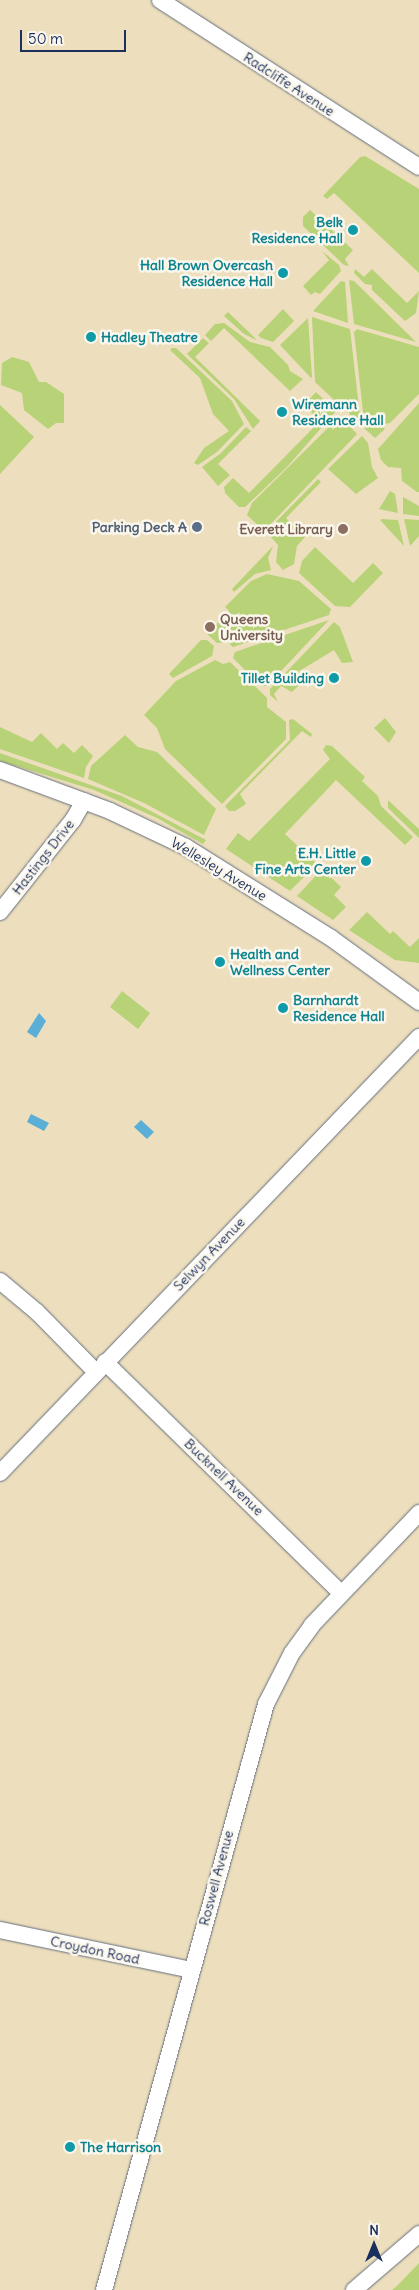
<!DOCTYPE html>
<html>
<head>
<meta charset="utf-8">
<style>
  body { margin:0 }
  #map { position:relative; width:419px; height:2290px; overflow:hidden; background:#eddfbd; font-family:Delius,sans-serif }
  div>[style] { position:absolute }
  [style*='--x'] { left:calc(var(--x)*1px); top:calc(var(--y)*1px); width:calc(var(--w)*1px); rotate:calc(var(--a)*1deg) }
  .green>* { inset:0; background:#b8d277 }
  .water>* { inset:0; background:#5baed6 }
  .roads { filter:drop-shadow(0 0 1px #646d7f) drop-shadow(0 0 1px #646d7f) }
  .minor>* { height:16px; margin:-8px; padding:0 8px; transform-origin:8px; border-radius:8px; background:#fff }
  .dots>* { width:14px; height:14px; translate:-50% -50%; box-sizing:border-box; border:2px solid #fbf7ec; border-radius:50% }
  span { translate:-50% -50%; white-space:nowrap; text-align:center; line-height:1.15; -webkit-text-stroke:5px #fbf7ec; paint-order:stroke }
  .street-label { font-size:14px; color:#1b2f5e }
  .culture-label { font-size:14px; color:#0d838f; font-weight:700 }
  .right { translate:-100% -50%; text-align:right }
  .left { translate:0 -50%; text-align:left }
  .service-label { font-size:14px; color:#4e5e75; font-weight:700 }
  .education-label { font-size:14px; color:#785e54; font-weight:700 }
  .north { position:absolute; left:349px; top:2220px; width:50px; height:50px; -webkit-text-stroke:4px #fbf7ec; paint-order:stroke; rotate:0deg; font-size:14px; font-weight:700; line-height:20px; text-align:center; color:#1b2f5e }
  .north::after { content:''; display:block; margin:auto; width:18px; height:22px; background:#1b2f5e; clip-path:polygon(50% 0,100% 100%,50% 72%,0 100%) }
  .scale { position:absolute; left:20px; top:30px; width:106px; height:22px; box-sizing:border-box; border:2px solid #1b2f5e; border-top:0; padding-left:6px; font-size:15px; line-height:18px; white-space:nowrap; color:#1b2f5e; -webkit-text-stroke:4px #fbf7ec; paint-order:stroke }
</style>
</head>
<body>
<div id="map">
  <div class="green">
    <div style="clip-path:polygon(365px 156px,419px 189px,419px 273px,334px 193px,327px 199px,323px 196px,360px 157px)"></div>
    <div style="clip-path:polygon(310px 210px,353px 250px,345px 259px,349px 266px,344px 265px,303px 226px,303px 217px)"></div>
    <div style="clip-path:polygon(322px 251px,339px 265px,341px 271px,320px 294px,315px 292px,311px 295px,303px 286px,329px 260px)"></div>
    <div style="clip-path:polygon(355px 269px,364px 277px,372px 269px,407px 303px,419px 291px,416px 313px,405px 321px,372px 290px,372px 285px,365px 284px,354px 273px)"></div>
    <div style="clip-path:polygon(349px 280px,354px 281px,416px 342px,354px 324px)"></div>
    <div style="clip-path:polygon(341px 281px,345px 282px,348px 323px,313px 311px)"></div>
    <div style="clip-path:polygon(283px 309px,294px 321px,273px 342px,261px 338px,258px 335px)"></div>
    <div style="clip-path:polygon(228px 312px,255px 338px,256px 340px,244px 334px,224px 316px)"></div>
    <div style="clip-path:polygon(312px 317px,350px 329px,361px 425px,315px 382px)"></div>
    <div style="clip-path:polygon(308px 318px,312px 377px,311px 378px,280px 345px)"></div>
    <div style="clip-path:polygon(224px 323px,250px 342px,270px 347px,288px 365px,290px 371px,303px 379px,290px 391px,224px 328px,211px 341px,205px 335px,215px 324px)"></div>
    <div style="clip-path:polygon(357px 329px,419px 347px,419px 394px,390px 423px,385px 424px,384px 430px,375px 438px,365px 429px,354px 332px)"></div>
    <div style="clip-path:polygon(203px 338px,209px 343px,195px 357px,260px 421px,253px 429px,234px 399px,187px 354px)"></div>
    <div style="clip-path:polygon(172px 348px,176px 348px,232px 401px,244px 424px,217px 452px,198px 465px,194px 463px,204px 448px,229px 431px,213px 414px,200px 378px,170px 350px)"></div>
    <div style="clip-path:polygon(12px 357px,29px 362px,39px 382px,46px 382px,64px 394px,64px 423px,56px 423px,48px 429px,24px 410px,22px 393px,1px 385px,2px 363px)"></div>
    <div style="clip-path:polygon(316px 392px,336px 411px,287px 467px,245px 507px,239px 507px,225px 493px,224px 487px,233px 478px,249px 493px,320px 421px,304px 405px)"></div>
    <div style="clip-path:polygon(419px 403px,419px 492px,417px 492px,402px 481px,401px 468px,388px 467px,381px 460px,378px 449px)"></div>
    <div style="clip-path:polygon(0 405px,34px 437px,0 474px)"></div>
    <div style="clip-path:polygon(340px 416px,357px 434px,264px 531px,247px 515px,252px 503px)"></div>
    <div style="clip-path:polygon(246px 427px,251px 431px,218px 464px,230px 475px,218px 486px,202px 467px,221px 453px)"></div>
    <div style="clip-path:polygon(362px 436px,368px 443px,372px 467px,378px 478px,356px 494px,328px 469px)"></div>
    <div style="clip-path:polygon(318px 479px,321px 482px,286px 518px,305px 537px,297px 546px,294px 564px,283px 570px,276px 562px,278px 545px,266px 532px)"></div>
    <div style="clip-path:polygon(390px 491px,395px 494px,398px 513px,379px 509px)"></div>
    <div style="clip-path:polygon(403px 497px,419px 506px,419px 516px,403px 514px)"></div>
    <div style="clip-path:polygon(382px 519px,398px 520px,404px 546px,380px 520px)"></div>
    <div style="clip-path:polygon(404px 519px,419px 520px,419px 536px,410px 546px)"></div>
    <div style="clip-path:polygon(273px 546px,268px 558px,271px 570px,255px 574px,234px 592px,232px 589px)"></div>
    <div style="clip-path:polygon(315px 547px,353px 583px,373px 563px,383px 573px,350px 607px,335px 606px,299px 573px,302px 561px)"></div>
    <div style="clip-path:polygon(267px 574px,299px 581px,331px 609px,329px 615px,233px 647px,227px 642px,217px 643px,207px 634px,229px 611px,225px 607px,251px 581px)"></div>
    <div style="clip-path:polygon(329px 620px,267px 686px,261px 686px,233px 658px,235px 652px)"></div>
    <div style="clip-path:polygon(334px 622px,340px 627px,353px 662px,342px 663px,334px 650px,296px 673px,301px 683px,292px 692px,281px 686px,274px 694px,278px 702px,270px 695px,270px 689px)"></div>
    <div style="clip-path:polygon(201px 640px,207px 640px,214px 646px,212px 656px,173px 678px,169px 674px)"></div>
    <div style="clip-path:polygon(215px 660px,223px 664px,230px 662px,267px 698px,267px 707px,286px 722px,286px 739px,222px 804px,165px 749px,157px 728px,144px 715px,176px 681px)"></div>
    <div style="clip-path:polygon(385px 718px,396px 732px,389px 743px,374px 728px)"></div>
    <div style="clip-path:polygon(293px 719px,312px 734px,311px 737px,302px 731px,240px 794px,246px 804px,235px 811px,229px 811px,225px 806px,290px 740px,289px 720px)"></div>
    <div style="clip-path:polygon(0 727px,32px 742px,41px 733px,57px 749px,63px 743px,74px 753px,82px 745px,93px 756px,86px 767px,84px 778px,0 749px)"></div>
    <div style="clip-path:polygon(125px 735px,138px 747px,157px 752px,216px 809px,204px 835px,144px 803px,88px 779px,91px 766px)"></div>
    <div style="clip-path:polygon(326px 745px,332px 746px,365px 777px,362px 781px,378px 796px,381px 806px,413px 837px,405px 845px,336px 780px,285px 834px,317px 864px,290px 891px,226px 849px,238px 833px,249px 841px,330px 759px,323px 750px)"></div>
    <div style="clip-path:polygon(0 753px,122px 796px,206px 840px,203px 844px,157px 818px,94px 790px,0 761px)"></div>
    <div style="clip-path:polygon(388px 800px,419px 829px,419px 838px,388px 808px)"></div>
    <div style="clip-path:polygon(322px 869px,341px 887px,334px 895px,346px 907px,333px 920px,297px 896px)"></div>
    <div style="clip-path:polygon(367px 912px,390px 934px,393px 931px,410px 947px,419px 938px,419px 963px,395px 960px,349px 930px)"></div>
    <div style="clip-path:polygon(122px 991px,150px 1013px,138px 1029px,110px 1007px)"></div>
    <div style="clip-path:polygon(419px 2263px,419px 2290px,392px 2290px,397px 2286px)"></div>
  </div>
  <div class="water">
    <div style="clip-path:polygon(39px 1013px,46px 1021px,36px 1038px,27px 1032px)"></div>
    <div style="clip-path:polygon(31px 1114px,49px 1123px,44px 1131px,27px 1122px)"></div>
    <div style="clip-path:polygon(141px 1120px,154px 1132px,147px 1139px,134px 1127px)"></div>
  </div>
  <div class="roads">
    <div class="minor">
      <div style="--x:160;--y:0;--w:308;--a:32.8"></div>
      <div style="--x:0;--y:770;--w:117;--a:20.4"></div>
      <div style="--x:110;--y:811;--w:84;--a:25.3"></div>
      <div style="--x:186;--y:847;--w:171;--a:32.1"></div>
      <div style="--x:331;--y:938;--w:109;--a:36"></div>
      <div style="--x:0;--y:912;--w:117;--a:-51.6"></div>
      <div style="--x:73;--y:820;--w:22;--a:-60"></div>
      <div style="--x:0;--y:1281;--w:48;--a:40"></div>
      <div style="--x:37;--y:1312;--w:84;--a:45.5"></div>
      <div style="--x:105;--y:1362;--w:330;--a:44.4"></div>
      <div style="--x:0;--y:1473;--w:605;--a:-46.14"></div>
      <div style="--x:0;--y:1930;--w:195;--a:11.8"></div>
      <div style="--x:104;--y:2290;--w:608;--a:-74.55"></div>
      <div style="--x:266;--y:1704;--w:57;--a:-63"></div>
      <div style="--x:292;--y:1653;--w:34;--a:-54"></div>
      <div style="--x:312;--y:1625;--w:155;--a:-46.3"></div>
      <div style="--x:354;--y:2290;--w:86;--a:-40.7"></div>
    </div>
  </div>
  <div class="dots">
    <div style="left:353px;top:230px;background:#0f9aa8"></div>
    <div style="left:283px;top:273px;background:#0f9aa8"></div>
    <div style="left:91px;top:337px;background:#0f9aa8"></div>
    <div style="left:282px;top:412px;background:#0f9aa8"></div>
    <div style="left:197px;top:527px;background:#5c6f8a"></div>
    <div style="left:343px;top:529px;background:#8d6e63"></div>
    <div style="left:210px;top:627px;background:#8d6e63"></div>
    <div style="left:334px;top:678px;background:#0f9aa8"></div>
    <div style="left:366px;top:861px;background:#0f9aa8"></div>
    <div style="left:220px;top:962px;background:#0f9aa8"></div>
    <div style="left:283px;top:1008px;background:#0f9aa8"></div>
    <div style="left:70px;top:2147px;background:#0f9aa8"></div>
  </div>
  <div class="street-label">
    <span style="left:289px;top:84px;rotate:33deg">Radcliffe Avenue</span>
    <span style="left:43px;top:857px;rotate:-52deg">Hastings Drive</span>
    <span style="left:219px;top:869px;rotate:31deg">Wellesley Avenue</span>
    <span style="left:209px;top:1254px;rotate:-46deg">Selwyn Avenue</span>
    <span style="left:224px;top:1477px;rotate:44deg">Bucknell Avenue</span>
    <span style="left:216px;top:1878px;rotate:-75deg">Roswell Avenue</span>
    <span style="left:95px;top:1950px;rotate:12deg">Croydon Road</span>
  </div>
  <div class="culture-label">
    <span class="right" style="left:343px;top:230px">Belk<br>Residence Hall</span>
    <span class="right" style="left:273px;top:273px">Hall Brown Overcash<br>Residence Hall</span>
    <span class="left" style="left:101px;top:337px">Hadley Theatre</span>
    <span class="left" style="left:292px;top:412px">Wiremann<br>Residence Hall</span>
    <span class="right" style="left:324px;top:678px">Tillet Building</span>
    <span class="right" style="left:356px;top:861px">E.H. Little<br>Fine Arts Center</span>
    <span class="left" style="left:230px;top:962px">Health and<br>Wellness Center</span>
    <span class="left" style="left:293px;top:1008px">Barnhardt<br>Residence Hall</span>
    <span class="left" style="left:80px;top:2147px">The Harrison</span>
  </div>
  <div class="service-label">
    <span class="right" style="left:187px;top:527px">Parking Deck A</span>
  </div>
  <div class="education-label">
    <span class="right" style="left:333px;top:529px">Everett Library</span>
    <span class="left" style="left:220px;top:627px">Queens<br>University</span>
  </div>
  <div class="north">N</div>
  <div class="scale">50 m</div>
</div>
</body>
</html>
